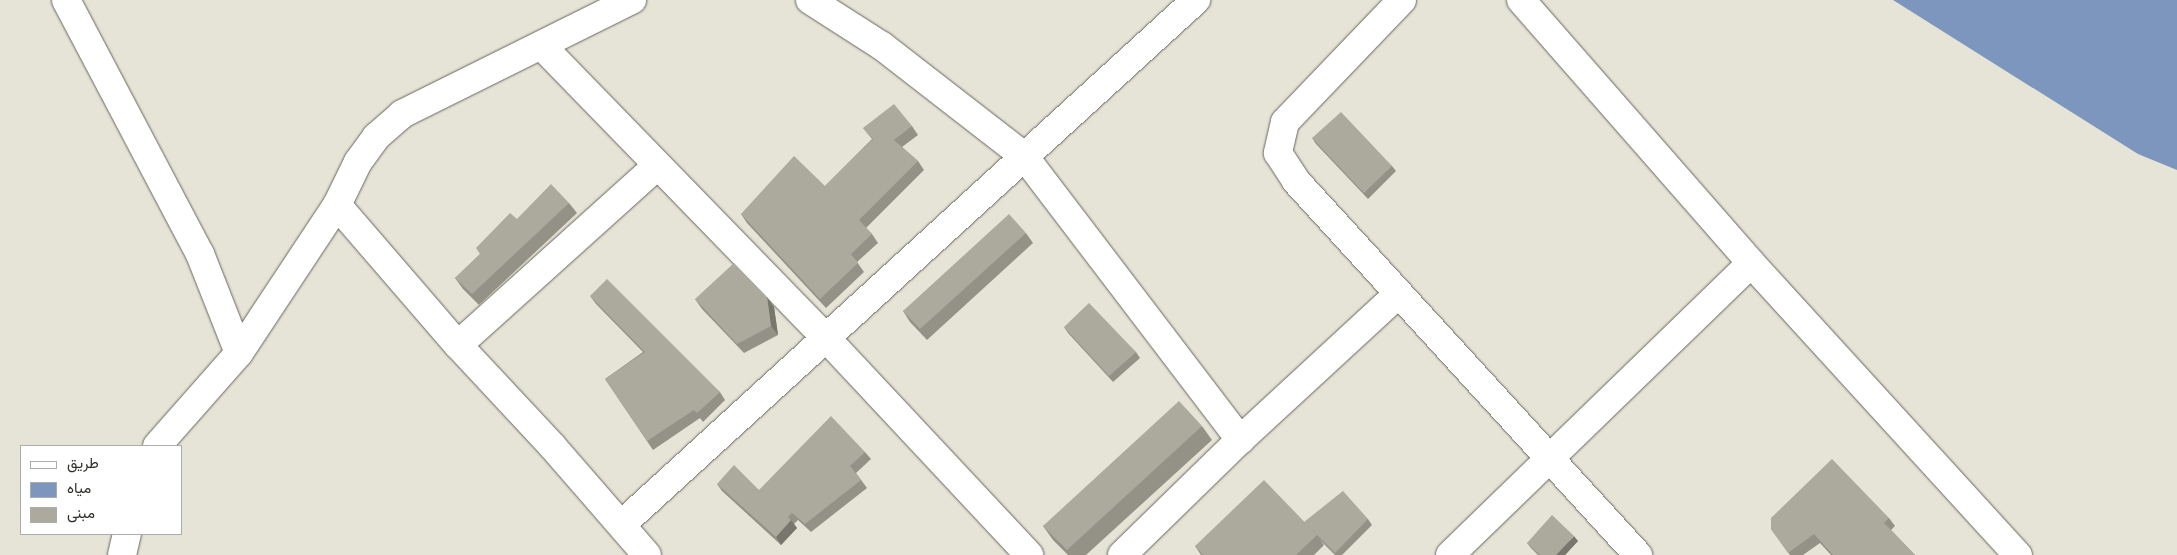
<!DOCTYPE html>
<html>
<head>
<meta charset="utf-8">
<style>
  body { margin:0 }
  #map { position:relative; width:2177px; height:555px; overflow:hidden; background:#e6e4d7; font-family:Merriweather,Vazirmatn,serif }
  div>[style] { position:absolute }
  [style*='--x'] { left:calc(var(--x)*1px); top:calc(var(--y)*1px); width:calc(var(--w)*1px); rotate:calc(var(--a)*1deg) }
  .water>* { inset:0; background:#7d96bd }
  .roads { filter:drop-shadow(0 0 1px #68665b) drop-shadow(0 0 1px #68665b) }
  .minor>* { height:28px; margin:-14px; padding:0 14px; transform-origin:14px; border-radius:14px; background:#fff }
  .wall>* { inset:0; background:#949287 }
  .shaded-wall>* { inset:0; background:#78776e }
  .building>* { inset:0; background:#acaa9d }
  span { translate:-50% -50%; white-space:nowrap; text-align:center; line-height:1.15; -webkit-text-stroke:4px #fff; paint-order:stroke }
  .legend { position:absolute; left:20px; top:445px; width:162px; height:90px; box-sizing:border-box; background:#fff; border:1px solid #acacaa; margin:0; padding:6px 9px; list-style:none; font-size:15px; color:#302f2a }
  .legend li { display:flex; align-items:center; gap:10px; height:25px }
  .legend b { width:25px; border:1px solid #acacaa }
</style>
</head>
<body>
<div id="map">
  <div class="water">
    <div style="clip-path:polygon(1893px 0,2177px 0,2177px 170px,2138px 154px)"></div>
  </div>
  <div class="roads">
    <div class="minor">
      <div style="--x:66;--y:0;--w:287;--a:62.2"></div>
      <div style="--x:200;--y:254;--w:106;--a:68.5"></div>
      <div style="--x:810;--y:0;--w:85;--a:32.6"></div>
      <div style="--x:882;--y:46;--w:180;--a:37.8"></div>
      <div style="--x:1024;--y:156;--w:357;--a:52.7"></div>
      <div style="--x:1402;--y:0;--w:169;--a:133.8"></div>
      <div style="--x:1285;--y:122;--w:32;--a:103"></div>
      <div style="--x:1278;--y:153;--w:33;--a:57"></div>
      <div style="--x:1296;--y:181;--w:507;--a:47.56"></div>
      <div style="--x:1521;--y:0;--w:349;--a:48.8"></div>
      <div style="--x:1751;--y:263;--w:396;--a:47.6"></div>
      <div style="--x:542;--y:46;--w:409;--a:45.8"></div>
      <div style="--x:827;--y:339;--w:296;--a:46.9"></div>
      <div style="--x:337;--y:205;--w:185;--a:49.2"></div>
      <div style="--x:458;--y:345;--w:139;--a:47"></div>
      <div style="--x:553;--y:447;--w:143;--a:49"></div>
      <div style="--x:458;--y:345;--w:266;--a:-42"></div>
      <div style="--x:157;--y:446;--w:124;--a:-48.6"></div>
      <div style="--x:239;--y:353;--w:178;--a:-56.5"></div>
      <div style="--x:337;--y:205;--w:48;--a:-64"></div>
      <div style="--x:358;--y:162;--w:31;--a:-54"></div>
      <div style="--x:376;--y:137;--w:35;--a:-41"></div>
      <div style="--x:402;--y:114;--w:257;--a:-26.4"></div>
      <div style="--x:621;--y:525;--w:779;--a:-42.4"></div>
      <div style="--x:122;--y:555;--w:22;--a:-77"></div>
      <div style="--x:1122;--y:555;--w:165;--a:-44.3"></div>
      <div style="--x:1240;--y:440;--w:214;--a:-42.7"></div>
      <div style="--x:1450;--y:555;--w:419;--a:-44.1"></div>
    </div>
  </div>
  <div class="wall">
    <div style="clip-path:polygon(912px 126px,918px 135px,902px 147px,918px 161px,924px 170px,866px 228px,872px 234px,878px 243px,857px 262px,864px 272px,826px 308px,747px 223px,741px 214px,825px 186px,872px 139px,863px 128px)"></div>
    <div style="clip-path:polygon(1312px 138px,1392px 166px,1396px 171px,1368px 199px,1316px 144px)"></div>
    <div style="clip-path:polygon(569px 203px,577px 213px,479px 305px,463px 289px,455px 278px,517px 219px)"></div>
    <div style="clip-path:polygon(1026px 233px,1033px 243px,927px 340px,910px 322px,903px 311px)"></div>
    <div style="clip-path:polygon(590px 296px,720px 392px,725px 400px,703px 422px,700px 418px,653px 450px,605px 379px,643px 352px,596px 304px)"></div>
    <div style="clip-path:polygon(767px 297px,774px 307px,778px 335px,744px 353px,702px 309px,695px 299px)"></div>
    <div style="clip-path:polygon(1064px 327px,1136px 352px,1140px 358px,1113px 382px,1068px 333px)"></div>
    <div style="clip-path:polygon(1202px 426px,1212px 440px,1086px 555px,1068px 555px,1053px 540px,1043px 526px)"></div>
    <div style="clip-path:polygon(865px 452px,871px 459px,856px 473px,867px 488px,811px 532px,798px 520px,794px 524px,797px 528px,781px 545px,722px 491px,717px 484px,759px 490px)"></div>
    <div style="clip-path:polygon(1889px 518px,1895px 526px,1891px 530px,1915px 555px,1831px 555px,1820px 543px,1803px 555px,1790px 555px,1771px 529px)"></div>
    <div style="clip-path:polygon(1368px 519px,1372px 525px,1342px 555px,1335px 555px,1320px 540px,1324px 545px,1314px 555px,1201px 555px,1195px 546px,1304px 522px)"></div>
    <div style="clip-path:polygon(1578px 541px,1565px 555px,1538px 555px,1531px 548px,1527px 543px)"></div>
  </div>
  <div class="shaded-wall">
    <div style="clip-path:polygon(767px 297px,774px 307px,778px 335px,771px 326px)"></div>
    <div style="clip-path:polygon(791px 520px,797px 528px,781px 545px,776px 537px)"></div>
    <div style="clip-path:polygon(1574px 536px,1578px 541px,1565px 555px,1556px 555px)"></div>
  </div>
  <div class="building">
    <div style="clip-path:polygon(894px 104px,912px 126px,894px 140px,918px 161px,859px 220px,872px 234px,851px 254px,858px 263px,820px 299px,741px 214px,794px 156px,825px 186px,873px 139px,863px 128px)"></div>
    <div style="clip-path:polygon(1341px 112px,1392px 166px,1364px 193px,1312px 138px)"></div>
    <div style="clip-path:polygon(551px 184px,569px 203px,472px 294px,455px 278px,480px 254px,476px 248px,510px 213px,517px 219px)"></div>
    <div style="clip-path:polygon(1009px 214px,1026px 233px,920px 329px,903px 311px)"></div>
    <div style="clip-path:polygon(734px 263px,767px 297px,771px 326px,737px 344px,695px 299px)"></div>
    <div style="clip-path:polygon(607px 279px,720px 392px,697px 413px,694px 410px,647px 441px,605px 379px,645px 352px,590px 296px)"></div>
    <div style="clip-path:polygon(1089px 303px,1136px 352px,1109px 376px,1064px 327px)"></div>
    <div style="clip-path:polygon(1179px 401px,1202px 426px,1067px 550px,1043px 526px)"></div>
    <div style="clip-path:polygon(831px 416px,865px 452px,850px 466px,861px 480px,805px 524px,792px 513px,788px 517px,791px 520px,776px 537px,717px 484px,734px 465px,759px 490px)"></div>
    <div style="clip-path:polygon(1832px 459px,1889px 518px,1884px 523px,1915px 555px,1833px 555px,1814px 534px,1788px 553px,1771px 529px,1771px 518px)"></div>
    <div style="clip-path:polygon(1264px 480px,1317px 535px,1296px 555px,1203px 555px,1195px 546px)"></div>
    <div style="clip-path:polygon(1343px 491px,1368px 519px,1335px 553px,1304px 522px)"></div>
    <div style="clip-path:polygon(1552px 515px,1574px 536px,1556px 555px,1540px 555px,1527px 543px)"></div>
  </div>
  <ul class="legend">
  <li><b style="height:6px;background:#fff"></b>طريق</li>
  <li><b style="height:14px;background:#7d96bd"></b>مياه</li>
  <li><b style="height:14px;background:#acaa9d"></b>مبنى</li>
  </ul>
</div>
</body>
</html>
